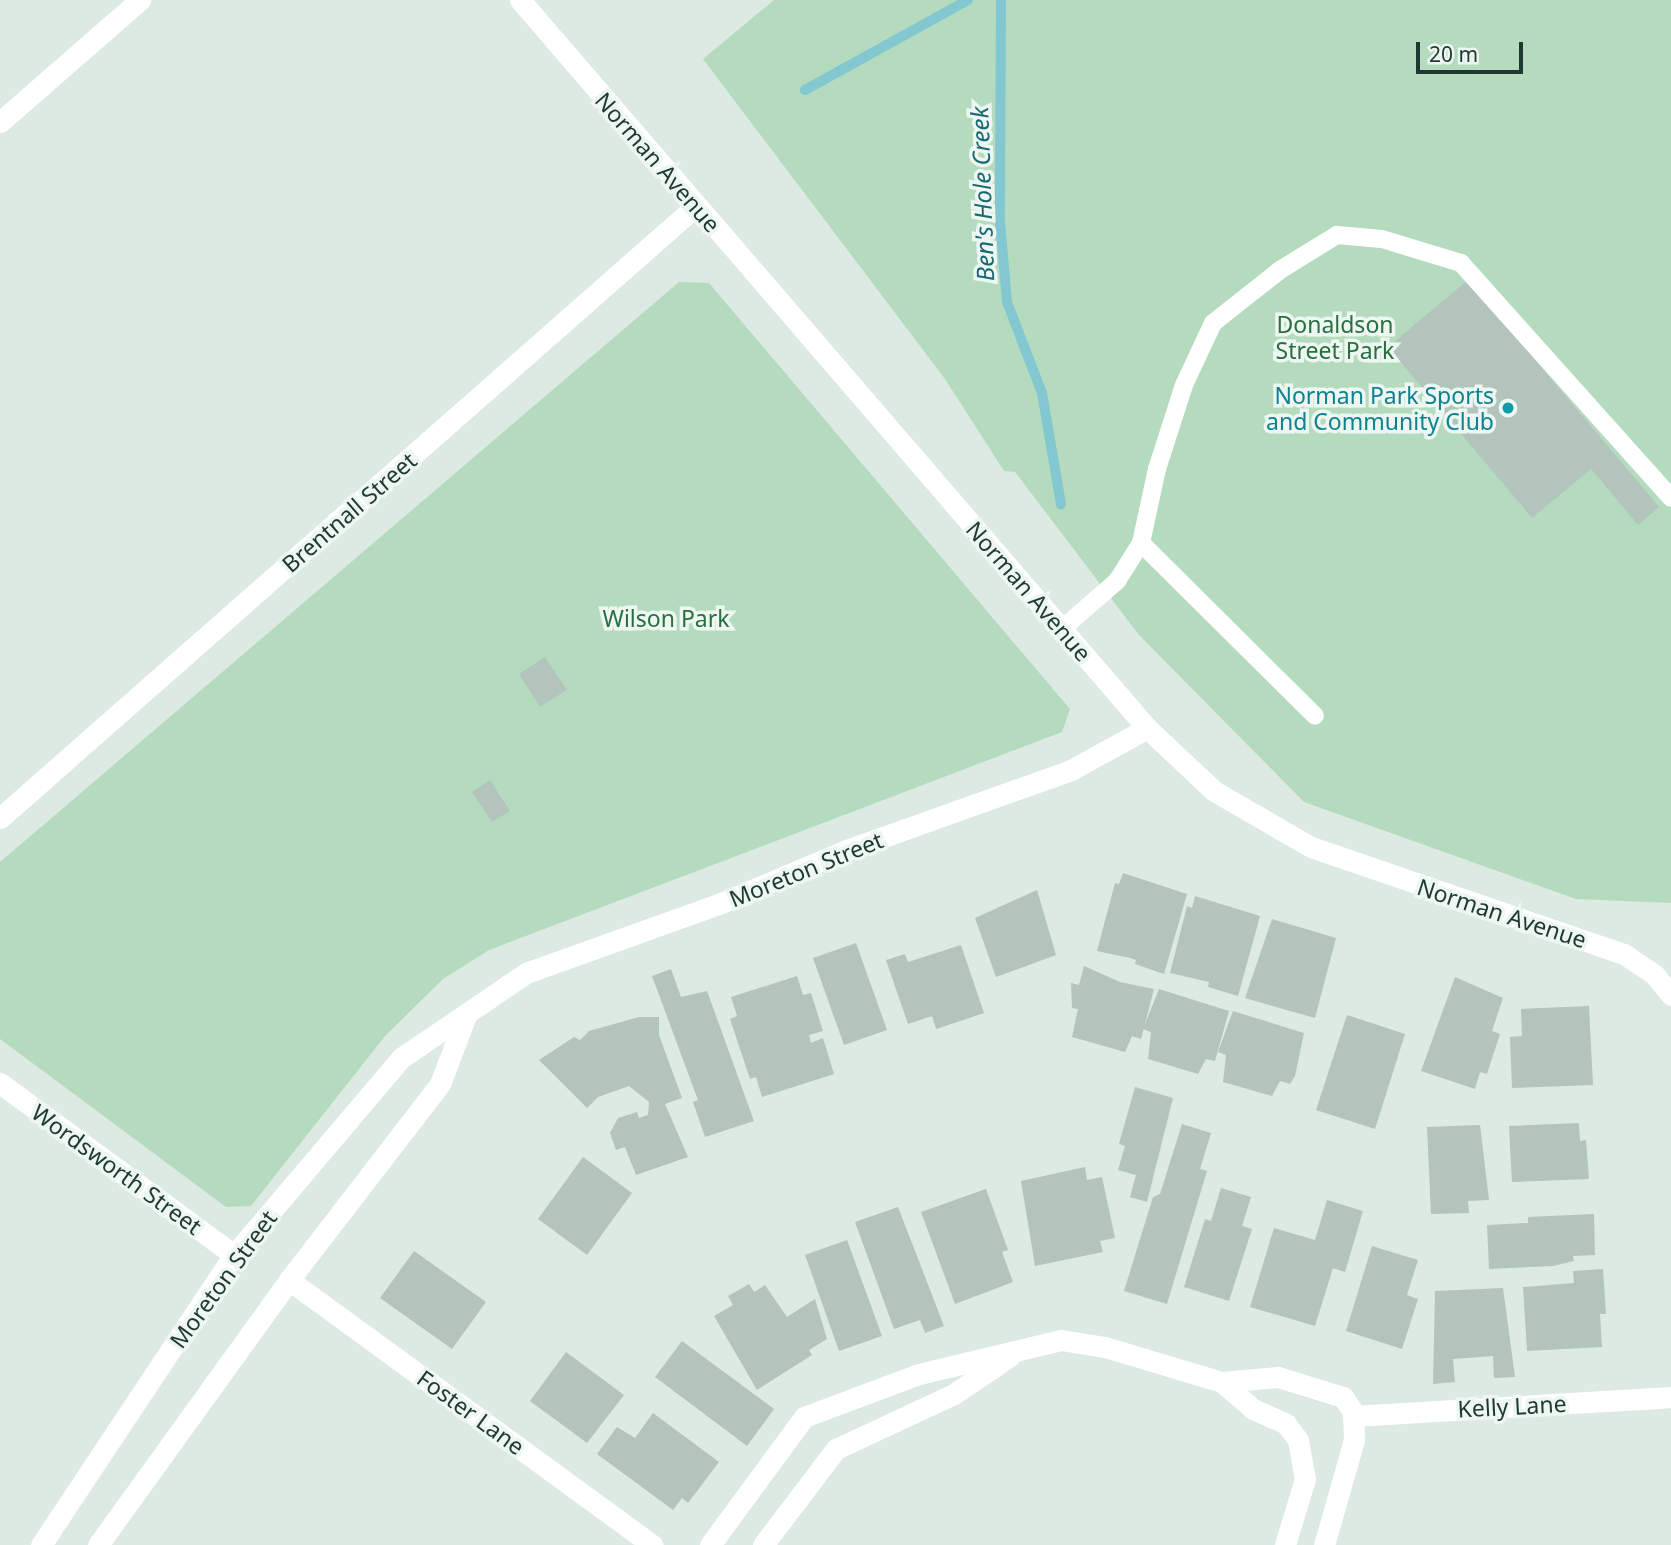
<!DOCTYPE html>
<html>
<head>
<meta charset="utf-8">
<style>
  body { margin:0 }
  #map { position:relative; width:1671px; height:1545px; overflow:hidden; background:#dde9e3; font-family:"Noto Sans",sans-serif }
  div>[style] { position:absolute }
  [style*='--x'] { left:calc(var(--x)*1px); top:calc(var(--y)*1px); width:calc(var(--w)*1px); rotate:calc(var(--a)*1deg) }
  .green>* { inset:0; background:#b5dbbe }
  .stream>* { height:10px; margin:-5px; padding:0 5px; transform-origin:5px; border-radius:5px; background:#83c7d0 }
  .building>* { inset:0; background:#b2c4bc }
  .service>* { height:18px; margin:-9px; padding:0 9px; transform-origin:9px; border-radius:9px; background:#fff }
  .minor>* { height:21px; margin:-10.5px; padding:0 10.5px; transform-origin:10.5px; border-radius:10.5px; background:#fff }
  .tertiary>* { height:21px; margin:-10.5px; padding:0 10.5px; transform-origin:10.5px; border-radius:10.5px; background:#fff }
  .dots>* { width:19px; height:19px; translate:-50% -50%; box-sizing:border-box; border:4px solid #edf6f1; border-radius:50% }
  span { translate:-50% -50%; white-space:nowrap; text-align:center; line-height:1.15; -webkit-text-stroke:7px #edf6f1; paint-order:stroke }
  .street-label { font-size:23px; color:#1f3931 }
  .park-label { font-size:23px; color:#297041 }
  .culture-label { font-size:23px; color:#0d838f }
  .right { translate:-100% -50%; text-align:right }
  .water-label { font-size:24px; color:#196874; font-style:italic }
  .scale { position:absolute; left:1416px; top:42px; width:107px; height:32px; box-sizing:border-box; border:4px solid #1f3931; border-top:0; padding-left:9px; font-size:21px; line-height:24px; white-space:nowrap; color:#1f3931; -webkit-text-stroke:5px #edf6f1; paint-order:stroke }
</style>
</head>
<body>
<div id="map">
  <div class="green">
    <div style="clip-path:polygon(774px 0,1671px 0,1671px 903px,1576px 899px,1304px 802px,1139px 635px,1015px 472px,1004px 471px,945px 379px,703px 59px)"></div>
    <div style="clip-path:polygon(679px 282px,709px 283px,1070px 709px,1062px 732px,489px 950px,443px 979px,385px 1036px,251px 1206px,226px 1207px,0 1039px,0 862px)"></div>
  </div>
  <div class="stream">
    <div style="--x:1001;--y:0;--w:222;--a:90.3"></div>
    <div style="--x:1000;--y:222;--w:80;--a:85"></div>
    <div style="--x:1007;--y:302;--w:97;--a:69"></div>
    <div style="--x:1042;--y:393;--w:113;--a:80.3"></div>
    <div style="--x:805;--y:90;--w:186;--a:-28.9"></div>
  </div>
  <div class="building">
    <div style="clip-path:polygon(1468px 280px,1659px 507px,1638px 525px,1591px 469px,1532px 518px,1388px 347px)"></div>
    <div style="clip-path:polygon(545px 657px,567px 690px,540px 707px,519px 674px)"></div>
    <div style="clip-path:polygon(490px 780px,510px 811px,492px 822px,472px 792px)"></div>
    <div style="clip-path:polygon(1123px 873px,1187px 894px,1164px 974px,1135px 964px,1136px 960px,1130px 958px,1097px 951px,1115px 883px,1119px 884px)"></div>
    <div style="clip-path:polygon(1037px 890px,1056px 955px,996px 977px,975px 918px)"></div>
    <div style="clip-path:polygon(1195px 896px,1260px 916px,1238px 996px,1208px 987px,1209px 982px,1170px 973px,1187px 906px,1192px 908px)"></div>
    <div style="clip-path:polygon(1272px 919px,1336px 938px,1315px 1018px,1245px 998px)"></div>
    <div style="clip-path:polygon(856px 943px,887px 1030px,844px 1045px,813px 958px)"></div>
    <div style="clip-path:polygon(961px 945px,984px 1013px,936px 1029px,932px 1016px,908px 1024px,886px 960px,905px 954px,908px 962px)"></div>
    <div style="clip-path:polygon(1084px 966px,1120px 982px,1154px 989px,1141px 1039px,1132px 1036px,1125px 1052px,1072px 1037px,1078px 1009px,1072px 1008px,1071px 983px,1079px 985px)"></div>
    <div style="clip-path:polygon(671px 969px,681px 997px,707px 991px,754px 1121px,705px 1137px,693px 1102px,698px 1100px,652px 976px)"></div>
    <div style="clip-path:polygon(797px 976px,803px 995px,811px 993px,823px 1031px,809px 1035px,811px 1043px,823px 1038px,834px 1074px,762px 1097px,756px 1077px,750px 1079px,730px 1019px,737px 1016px,731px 997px)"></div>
    <div style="clip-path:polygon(1455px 977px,1503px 998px,1492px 1031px,1500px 1034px,1487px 1074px,1480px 1072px,1475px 1089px,1421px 1071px)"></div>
    <div style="clip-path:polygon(1159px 989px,1229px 1011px,1215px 1061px,1206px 1059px,1198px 1074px,1148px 1059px,1151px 1032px,1143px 1029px)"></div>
    <div style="clip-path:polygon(1589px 1006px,1593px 1085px,1512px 1088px,1510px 1037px,1522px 1036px,1521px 1009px)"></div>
    <div style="clip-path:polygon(1233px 1011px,1304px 1033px,1295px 1076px,1290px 1084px,1280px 1081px,1272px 1096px,1223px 1082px,1226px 1055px,1218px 1052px)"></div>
    <div style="clip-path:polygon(1347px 1015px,1405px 1034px,1375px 1129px,1316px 1110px)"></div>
    <div style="clip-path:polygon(639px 1017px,659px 1017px,659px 1035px,682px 1098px,665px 1104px,688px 1157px,636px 1175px,625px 1147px,616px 1150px,610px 1133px,618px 1118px,637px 1112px,639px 1118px,648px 1115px,649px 1102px,629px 1086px,598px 1097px,587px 1108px,539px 1060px,574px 1037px,580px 1040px,589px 1031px)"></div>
    <div style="clip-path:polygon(1135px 1087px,1173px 1098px,1147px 1202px,1130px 1197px,1136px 1175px,1118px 1170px,1125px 1146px,1119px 1144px)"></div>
    <div style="clip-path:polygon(1579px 1123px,1580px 1141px,1586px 1140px,1589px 1179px,1512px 1182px,1509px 1126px)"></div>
    <div style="clip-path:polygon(1182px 1124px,1211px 1133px,1200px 1169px,1207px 1171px,1167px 1304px,1124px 1291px,1153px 1197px,1160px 1194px)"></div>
    <div style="clip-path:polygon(1480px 1125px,1489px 1200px,1468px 1201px,1469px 1213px,1431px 1214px,1427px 1127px)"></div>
    <div style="clip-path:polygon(583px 1157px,632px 1193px,587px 1255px,538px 1219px)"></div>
    <div style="clip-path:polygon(1085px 1167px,1087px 1180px,1102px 1177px,1115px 1238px,1100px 1241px,1103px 1252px,1035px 1266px,1021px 1181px)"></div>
    <div style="clip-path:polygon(1221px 1188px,1251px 1197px,1242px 1226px,1252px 1229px,1229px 1301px,1184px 1287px,1205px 1219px,1211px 1221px)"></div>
    <div style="clip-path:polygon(986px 1189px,1008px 1250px,1002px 1252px,1013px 1282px,955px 1304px,921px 1212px)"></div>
    <div style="clip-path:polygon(1327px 1200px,1363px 1211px,1345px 1272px,1333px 1268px,1315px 1326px,1250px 1307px,1274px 1228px,1315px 1240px)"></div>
    <div style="clip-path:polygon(898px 1207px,944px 1326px,925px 1333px,920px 1320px,894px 1329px,855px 1222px)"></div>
    <div style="clip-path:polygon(1594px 1214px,1595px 1255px,1573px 1256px,1574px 1261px,1553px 1266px,1489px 1269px,1487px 1225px,1528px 1223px,1528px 1217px)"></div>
    <div style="clip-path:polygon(847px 1240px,882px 1336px,839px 1351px,805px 1255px)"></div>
    <div style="clip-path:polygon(1372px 1246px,1418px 1260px,1407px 1295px,1418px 1299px,1402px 1349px,1346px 1331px)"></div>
    <div style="clip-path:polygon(414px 1251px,486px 1302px,452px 1349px,380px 1298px)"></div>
    <div style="clip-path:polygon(1603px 1269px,1606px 1314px,1600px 1314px,1602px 1347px,1527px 1351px,1523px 1287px,1574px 1283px,1573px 1271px)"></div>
    <div style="clip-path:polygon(749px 1284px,754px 1292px,765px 1285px,787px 1317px,815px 1299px,827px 1339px,809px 1350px,812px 1355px,757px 1390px,714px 1316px,733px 1305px,728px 1296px)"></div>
    <div style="clip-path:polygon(1503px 1288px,1515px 1377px,1494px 1378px,1493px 1356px,1453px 1359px,1455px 1382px,1433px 1384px,1435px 1291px)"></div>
    <div style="clip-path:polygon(682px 1341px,774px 1409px,747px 1446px,655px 1377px)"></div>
    <div style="clip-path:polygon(566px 1352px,624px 1395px,587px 1443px,530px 1401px)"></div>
    <div style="clip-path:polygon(653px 1413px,719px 1462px,688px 1503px,682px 1498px,673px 1510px,597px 1454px,617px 1427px,635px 1438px)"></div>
  </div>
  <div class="service">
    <div style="--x:1141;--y:543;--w:245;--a:44.8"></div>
    <div style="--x:1063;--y:628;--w:72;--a:-41"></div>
    <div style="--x:1117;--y:581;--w:45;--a:-57.7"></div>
    <div style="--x:1141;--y:543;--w:76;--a:-77.8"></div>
    <div style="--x:1157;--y:469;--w:88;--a:-72.2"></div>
    <div style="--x:1184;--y:385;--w:68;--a:-64.9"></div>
    <div style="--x:1213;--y:323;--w:85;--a:-38.3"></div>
    <div style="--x:1280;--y:270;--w:67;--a:-31.6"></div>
    <div style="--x:1337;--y:235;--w:45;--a:5.1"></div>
    <div style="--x:1382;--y:239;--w:83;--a:16.9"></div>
    <div style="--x:1461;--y:263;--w:315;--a:48.2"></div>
  </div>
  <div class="minor">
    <div style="--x:0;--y:122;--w:186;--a:-41.1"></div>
    <div style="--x:0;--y:818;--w:927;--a:-41.33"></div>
    <div style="--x:0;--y:1083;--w:290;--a:36.3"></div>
    <div style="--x:289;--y:1280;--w:450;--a:36.1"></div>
    <div style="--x:1222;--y:1382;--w:41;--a:41.1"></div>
    <div style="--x:1253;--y:1409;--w:36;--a:24"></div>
    <div style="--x:1286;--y:1424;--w:20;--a:53"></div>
    <div style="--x:1298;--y:1440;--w:40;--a:80"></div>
    <div style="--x:1305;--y:1479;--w:69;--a:106.9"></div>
    <div style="--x:1353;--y:1416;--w:319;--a:-3.4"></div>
    <div style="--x:41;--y:1545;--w:348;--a:-56.4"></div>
    <div style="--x:234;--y:1255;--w:258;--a:-49.7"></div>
    <div style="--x:401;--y:1058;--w:151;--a:-34.2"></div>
    <div style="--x:526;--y:973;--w:207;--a:-19.7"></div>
    <div style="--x:721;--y:903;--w:134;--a:-22.9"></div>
    <div style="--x:844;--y:851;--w:241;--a:-19.6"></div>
    <div style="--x:1071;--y:770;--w:87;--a:-28.9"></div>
    <div style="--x:98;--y:1545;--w:327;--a:-54.2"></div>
    <div style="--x:289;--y:1280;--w:247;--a:-52.4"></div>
    <div style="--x:440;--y:1084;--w:76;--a:-69.2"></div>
    <div style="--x:710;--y:1545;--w:159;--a:-53.7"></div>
    <div style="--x:804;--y:1417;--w:123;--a:-20.5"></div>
    <div style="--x:919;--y:1374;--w:146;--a:-13.5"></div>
    <div style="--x:1061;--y:1340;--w:45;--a:9"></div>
    <div style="--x:1105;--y:1347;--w:122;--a:16.7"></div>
    <div style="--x:1222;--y:1382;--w:56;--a:-5.1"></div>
    <div style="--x:1278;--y:1377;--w:68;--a:17.1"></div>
    <div style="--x:1343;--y:1397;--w:18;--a:56"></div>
    <div style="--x:1353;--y:1412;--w:28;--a:88"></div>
    <div style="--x:1354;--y:1440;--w:109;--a:105.9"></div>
    <div style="--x:763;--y:1545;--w:121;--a:-52.8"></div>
    <div style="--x:836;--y:1449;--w:130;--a:-25"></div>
    <div style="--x:954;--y:1394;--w:68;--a:-34.2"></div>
  </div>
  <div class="tertiary">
    <div style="--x:520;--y:0;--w:961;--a:49.26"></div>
    <div style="--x:1147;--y:728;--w:92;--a:43.2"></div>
    <div style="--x:1214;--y:791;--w:112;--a:30"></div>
    <div style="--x:1311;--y:847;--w:331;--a:18.9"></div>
    <div style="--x:1624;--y:954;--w:36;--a:34"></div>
    <div style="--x:1654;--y:974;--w:27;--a:51"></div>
  </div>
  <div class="dots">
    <div style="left:1508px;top:408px;background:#0f9aa8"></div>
  </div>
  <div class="street-label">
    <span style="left:658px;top:162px;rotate:49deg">Norman Avenue</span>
    <span style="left:349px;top:512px;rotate:-41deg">Brentnall Street</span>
    <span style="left:1029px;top:591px;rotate:49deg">Norman Avenue</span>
    <span style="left:806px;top:869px;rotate:-22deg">Moreton Street</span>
    <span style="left:1502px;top:913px;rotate:18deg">Norman Avenue</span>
    <span style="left:117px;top:1169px;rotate:36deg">Wordsworth Street</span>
    <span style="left:223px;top:1279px;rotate:-54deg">Moreton Street</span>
    <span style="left:1512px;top:1406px;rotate:-3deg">Kelly Lane</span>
    <span style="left:471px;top:1412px;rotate:36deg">Foster Lane</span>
  </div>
  <div class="park-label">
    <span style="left:1335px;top:337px">Donaldson<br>Street Park</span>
    <span style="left:666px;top:618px">Wilson Park</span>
  </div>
  <div class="culture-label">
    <span class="right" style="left:1494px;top:408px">Norman Park Sports<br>and Community Club</span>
  </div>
  <div class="water-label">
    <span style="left:982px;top:194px;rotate:-92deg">Ben's Hole Creek</span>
  </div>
  <div class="scale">20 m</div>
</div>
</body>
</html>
